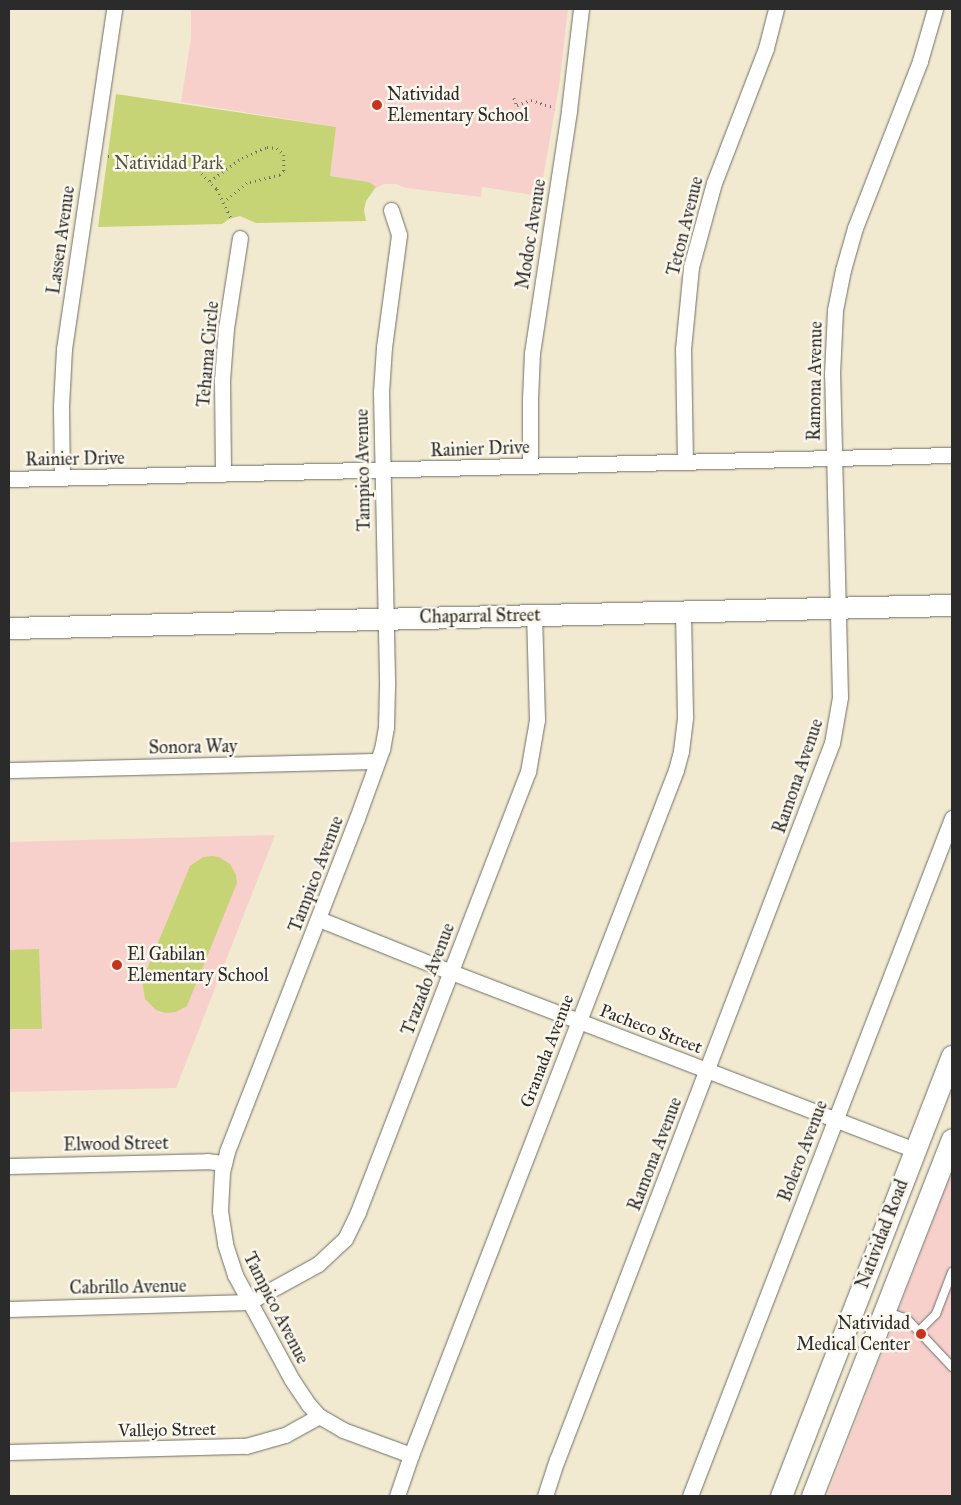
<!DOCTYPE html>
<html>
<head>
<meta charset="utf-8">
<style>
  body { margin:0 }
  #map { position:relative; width:961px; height:1505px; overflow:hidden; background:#f1ead1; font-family:"IM FELL Great Primer",serif }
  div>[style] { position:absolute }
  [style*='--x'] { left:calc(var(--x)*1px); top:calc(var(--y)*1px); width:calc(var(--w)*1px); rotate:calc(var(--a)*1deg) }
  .built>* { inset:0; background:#f7d0cc }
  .green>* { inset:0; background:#c7d475 }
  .path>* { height:2.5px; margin-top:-1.25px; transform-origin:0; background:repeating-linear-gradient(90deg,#706e65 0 1px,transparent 0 5px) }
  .roads { filter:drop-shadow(0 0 1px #706e65) drop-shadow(0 0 1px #706e65) }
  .lane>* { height:8px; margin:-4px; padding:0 4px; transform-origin:4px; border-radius:4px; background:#fff }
  .street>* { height:15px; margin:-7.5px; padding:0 7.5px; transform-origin:7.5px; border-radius:7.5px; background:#fff }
  .secondary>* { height:21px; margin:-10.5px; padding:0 10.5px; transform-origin:10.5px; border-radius:10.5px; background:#fff }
  .dots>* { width:14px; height:14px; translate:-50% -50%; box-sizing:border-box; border:2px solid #fbf7ec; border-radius:50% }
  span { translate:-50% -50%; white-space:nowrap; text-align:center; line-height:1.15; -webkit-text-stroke:5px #fbf7ec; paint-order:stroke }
  .poi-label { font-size:18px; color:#2b2b2b }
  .left { translate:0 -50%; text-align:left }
  .right { translate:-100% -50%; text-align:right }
  .park-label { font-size:18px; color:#52553e }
  .street-label { font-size:18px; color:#2b2b2b }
  .frame { position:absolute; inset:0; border:10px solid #2b2b2b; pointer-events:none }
</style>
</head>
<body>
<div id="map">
  <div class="built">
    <div style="clip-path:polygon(191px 9px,568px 9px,559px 86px,540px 196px,482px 187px,481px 197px,406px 188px,396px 184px,384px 184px,376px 188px,369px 182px,330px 176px,336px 127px,181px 102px,191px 38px)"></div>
    <div style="clip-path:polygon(275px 835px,176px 1088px,9px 1092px,9px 842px)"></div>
    <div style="clip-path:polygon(952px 1172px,952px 1496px,827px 1496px)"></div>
  </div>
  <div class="green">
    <div style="clip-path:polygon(116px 94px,336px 127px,330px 176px,369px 182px,376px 187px,366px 201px,364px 210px,366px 221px,256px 223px,240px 216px,229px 219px,222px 224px,98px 227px)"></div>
    <div style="clip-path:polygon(212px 856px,219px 857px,230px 864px,236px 875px,237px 883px,187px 1006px,176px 1012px,166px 1013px,156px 1010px,145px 999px,142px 981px,190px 866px,203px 857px)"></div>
    <div style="clip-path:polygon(39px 949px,42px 1029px,10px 1029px,9px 950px)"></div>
  </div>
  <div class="path">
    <div style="--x:514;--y:98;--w:8;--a:67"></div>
    <div style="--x:517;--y:105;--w:15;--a:-20"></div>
    <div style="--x:531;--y:100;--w:25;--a:18"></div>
    <div style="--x:108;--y:156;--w:55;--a:2.1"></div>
    <div style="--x:163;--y:158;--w:37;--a:19"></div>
    <div style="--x:198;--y:170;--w:27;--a:45"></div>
    <div style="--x:217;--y:189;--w:32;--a:64"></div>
    <div style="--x:210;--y:181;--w:39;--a:-36"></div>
    <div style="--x:242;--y:158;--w:27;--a:-24"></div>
    <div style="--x:267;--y:147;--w:10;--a:6"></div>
    <div style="--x:277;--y:148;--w:10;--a:45"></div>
    <div style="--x:284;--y:155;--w:16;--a:90"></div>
    <div style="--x:284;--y:171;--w:6;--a:135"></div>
    <div style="--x:280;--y:175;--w:34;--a:166"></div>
    <div style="--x:247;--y:183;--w:30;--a:140"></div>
  </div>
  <div class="roads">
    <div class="lane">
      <div style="--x:887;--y:1312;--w:21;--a:19"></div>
      <div style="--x:907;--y:1319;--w:66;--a:46.8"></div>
      <div style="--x:919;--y:1331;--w:24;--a:-45"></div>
      <div style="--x:936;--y:1314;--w:45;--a:-69.1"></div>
    </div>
    <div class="street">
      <div style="--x:391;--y:210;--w:26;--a:72"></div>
      <div style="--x:399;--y:235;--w:113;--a:97.6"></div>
      <div style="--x:384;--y:347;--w:45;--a:93.8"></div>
      <div style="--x:381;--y:392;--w:294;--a:88.8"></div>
      <div style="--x:387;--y:686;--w:41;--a:91.4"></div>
      <div style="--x:386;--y:727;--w:22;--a:100"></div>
      <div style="--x:382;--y:749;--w:73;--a:109.9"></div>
      <div style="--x:357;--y:818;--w:358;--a:111.3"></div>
      <div style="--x:227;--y:1152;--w:21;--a:104"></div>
      <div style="--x:222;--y:1172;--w:39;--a:93"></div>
      <div style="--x:220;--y:1211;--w:33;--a:81"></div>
      <div style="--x:225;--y:1244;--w:33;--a:72"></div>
      <div style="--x:235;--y:1275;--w:119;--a:61.5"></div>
      <div style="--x:292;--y:1380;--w:30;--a:56"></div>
      <div style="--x:309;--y:1405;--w:15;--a:48"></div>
      <div style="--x:319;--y:1416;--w:28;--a:30"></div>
      <div style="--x:343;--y:1430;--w:72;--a:20.2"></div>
      <div style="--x:685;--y:462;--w:113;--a:-91"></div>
      <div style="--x:683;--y:349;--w:82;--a:-84.4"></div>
      <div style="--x:691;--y:267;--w:87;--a:-74.7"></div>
      <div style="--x:714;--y:183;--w:145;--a:-68.9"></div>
      <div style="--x:766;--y:48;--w:40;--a:-75.6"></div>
      <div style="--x:530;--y:466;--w:67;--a:-90"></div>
      <div style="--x:530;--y:399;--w:46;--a:-87.5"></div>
      <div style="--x:532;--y:353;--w:246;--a:-81.3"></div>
      <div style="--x:569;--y:110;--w:102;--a:-83.2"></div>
      <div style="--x:223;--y:474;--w:94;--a:-90.6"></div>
      <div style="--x:222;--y:380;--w:52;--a:-85.6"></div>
      <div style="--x:226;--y:328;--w:91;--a:-81.2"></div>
      <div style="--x:62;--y:478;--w:72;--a:-90.8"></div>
      <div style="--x:61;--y:406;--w:57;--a:-87"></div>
      <div style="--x:64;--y:349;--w:344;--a:-81.6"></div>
      <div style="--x:9;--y:479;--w:943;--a:-1.46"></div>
      <div style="--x:9;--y:770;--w:368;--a:-1.4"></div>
      <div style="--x:319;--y:919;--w:142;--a:21.9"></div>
      <div style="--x:451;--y:972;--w:497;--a:21"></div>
      <div style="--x:9;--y:1166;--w:198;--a:-1.4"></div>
      <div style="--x:207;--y:1161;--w:17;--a:7"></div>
      <div style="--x:9;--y:1309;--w:240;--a:-1.7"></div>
      <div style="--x:249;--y:1302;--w:79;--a:-28.8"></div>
      <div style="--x:318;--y:1264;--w:37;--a:-43"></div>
      <div style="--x:345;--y:1239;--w:30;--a:-64"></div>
      <div style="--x:358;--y:1212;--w:472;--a:-68.9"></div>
      <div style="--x:528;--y:772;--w:53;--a:-80.2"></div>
      <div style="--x:537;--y:720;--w:105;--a:-91.6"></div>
      <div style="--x:9;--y:1452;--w:237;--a:-1.5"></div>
      <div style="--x:246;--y:1446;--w:41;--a:-15.8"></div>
      <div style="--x:285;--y:1435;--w:39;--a:-29"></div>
      <div style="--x:397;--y:1496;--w:43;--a:-71.1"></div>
      <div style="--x:411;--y:1455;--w:734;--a:-68.85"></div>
      <div style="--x:676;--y:770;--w:20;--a:-75"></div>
      <div style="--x:681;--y:751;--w:35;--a:-83"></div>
      <div style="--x:685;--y:716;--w:106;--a:-91.1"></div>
      <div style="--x:545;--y:1496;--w:38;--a:-72"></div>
      <div style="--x:557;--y:1460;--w:768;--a:-69.02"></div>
      <div style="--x:832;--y:743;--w:47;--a:-80.1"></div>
      <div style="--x:840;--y:697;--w:323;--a:-91.4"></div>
      <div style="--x:832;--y:374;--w:64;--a:-87.3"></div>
      <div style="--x:835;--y:310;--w:41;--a:-78.7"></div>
      <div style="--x:843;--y:270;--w:44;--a:-74.1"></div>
      <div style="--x:855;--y:228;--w:179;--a:-68.7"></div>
      <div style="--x:920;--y:61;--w:54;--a:-73.9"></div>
      <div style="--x:690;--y:1496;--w:727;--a:-68.87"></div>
    </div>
    <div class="secondary">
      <div style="--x:9;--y:628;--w:943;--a:-1.4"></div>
      <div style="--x:781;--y:1496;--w:472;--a:-68.8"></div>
      <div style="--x:812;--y:1496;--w:383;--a:-68.6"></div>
    </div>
  </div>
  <div class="dots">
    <div style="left:377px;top:105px;background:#c8321e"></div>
    <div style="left:117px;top:965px;background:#c8321e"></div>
    <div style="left:921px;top:1334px;background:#c8321e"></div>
  </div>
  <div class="poi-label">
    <span class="left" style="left:387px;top:105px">Natividad<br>Elementary School</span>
    <span class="left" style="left:127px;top:965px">El Gabilan<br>Elementary School</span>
    <span class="right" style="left:910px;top:1334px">Natividad<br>Medical Center</span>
  </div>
  <div class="park-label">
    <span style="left:169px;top:163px">Natividad Park</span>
  </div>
  <div class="street-label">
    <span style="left:685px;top:226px;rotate:-76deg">Teton Avenue</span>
    <span style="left:531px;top:234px;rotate:-81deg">Modoc Avenue</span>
    <span style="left:61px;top:240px;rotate:-82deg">Lassen Avenue</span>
    <span style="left:208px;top:354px;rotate:-85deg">Tehama Circle</span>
    <span style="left:815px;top:381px;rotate:-89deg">Ramona Avenue</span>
    <span style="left:480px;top:449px;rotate:-2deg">Rainier Drive</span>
    <span style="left:75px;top:459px;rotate:-1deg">Rainier Drive</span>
    <span style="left:363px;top:470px;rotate:-91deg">Tampico Avenue</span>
    <span style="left:480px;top:616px;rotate:-1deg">Chaparral Street</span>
    <span style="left:193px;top:747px;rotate:-1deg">Sonora Way</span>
    <span style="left:798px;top:776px;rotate:-71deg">Ramona Avenue</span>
    <span style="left:316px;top:874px;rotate:-69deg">Tampico Avenue</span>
    <span style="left:428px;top:979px;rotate:-69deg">Trazado Avenue</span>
    <span style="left:651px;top:1029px;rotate:21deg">Pacheco Street</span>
    <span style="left:547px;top:1051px;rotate:-69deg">Granada Avenue</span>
    <span style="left:116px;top:1144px;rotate:-1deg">Elwood Street</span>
    <span style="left:803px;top:1151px;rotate:-69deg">Bolero Avenue</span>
    <span style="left:655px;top:1154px;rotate:-69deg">Ramona Avenue</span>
    <span style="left:882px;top:1234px;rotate:-69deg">Natividad Road</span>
    <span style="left:128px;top:1287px;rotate:-1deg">Cabrillo Avenue</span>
    <span style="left:276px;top:1308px;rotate:63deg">Tampico Avenue</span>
    <span style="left:167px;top:1430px;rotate:-1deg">Vallejo Street</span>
  </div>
  <div class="frame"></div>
</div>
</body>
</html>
